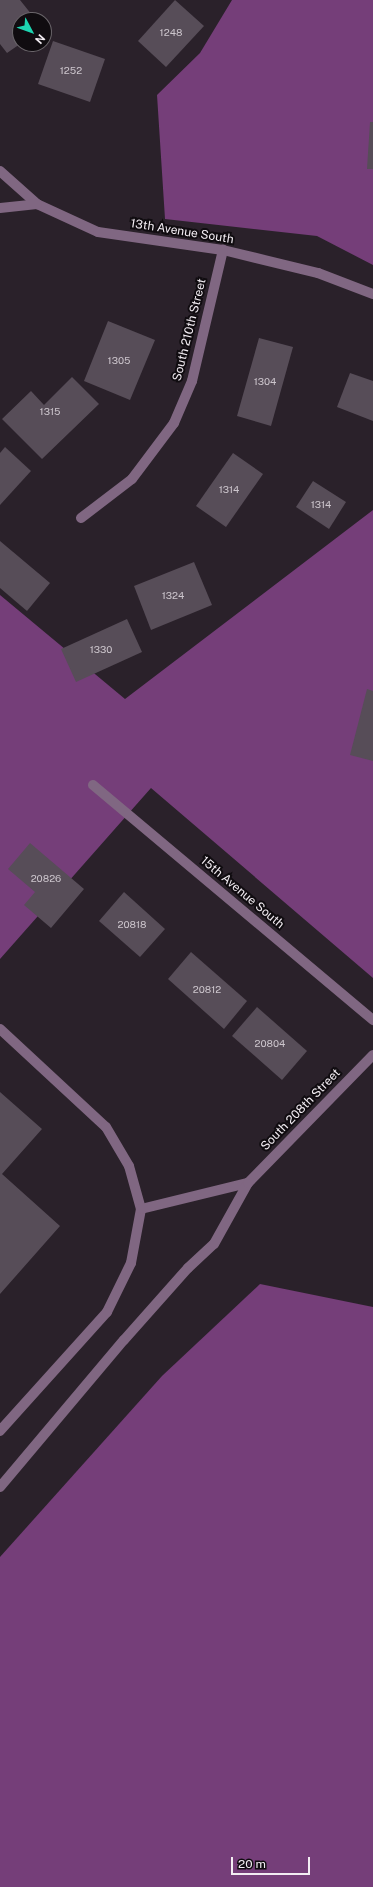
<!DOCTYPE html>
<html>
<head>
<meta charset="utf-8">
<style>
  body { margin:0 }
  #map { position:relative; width:373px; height:1887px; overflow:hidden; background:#2a212a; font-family:"Public Sans",sans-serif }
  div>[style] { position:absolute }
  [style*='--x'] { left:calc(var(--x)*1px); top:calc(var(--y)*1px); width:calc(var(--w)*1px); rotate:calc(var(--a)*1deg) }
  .forest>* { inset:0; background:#753e79 }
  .building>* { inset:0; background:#574d58 }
  .minor>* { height:10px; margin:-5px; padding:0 5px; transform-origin:5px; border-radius:5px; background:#806782 }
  span { translate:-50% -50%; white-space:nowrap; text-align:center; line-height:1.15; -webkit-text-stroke:4px #100c10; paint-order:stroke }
  .number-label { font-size:10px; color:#ccc5cc }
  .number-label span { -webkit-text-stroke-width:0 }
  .street-label { font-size:12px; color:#f3edf3 }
  .north { position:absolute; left:12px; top:12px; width:40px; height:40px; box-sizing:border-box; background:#100c10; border:1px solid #6b666b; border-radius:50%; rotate:131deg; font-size:11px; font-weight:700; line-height:16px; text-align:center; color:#f3edf3 }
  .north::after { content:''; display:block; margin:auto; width:14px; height:18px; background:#1dd5b1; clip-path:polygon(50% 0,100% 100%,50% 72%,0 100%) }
  .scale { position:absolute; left:231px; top:1857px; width:79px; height:18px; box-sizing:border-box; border:2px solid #f3edf3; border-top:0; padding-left:5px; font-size:12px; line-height:14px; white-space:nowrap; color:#f3edf3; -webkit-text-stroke:3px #100c10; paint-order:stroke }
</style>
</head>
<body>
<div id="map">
  <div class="forest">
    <div style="clip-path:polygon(232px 0,373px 0,373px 265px,317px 236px,165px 219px,157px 95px,200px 53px)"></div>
    <div style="clip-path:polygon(373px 510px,373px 978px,151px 788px,0 959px,0 595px,125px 699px)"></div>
    <div style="clip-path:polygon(260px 1284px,373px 1307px,373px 1887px,0 1887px,0 1557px,162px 1376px)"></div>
  </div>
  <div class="building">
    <div style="clip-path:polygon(0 0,20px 0,36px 20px,20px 20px,20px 44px,7px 53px,0 44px)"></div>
    <div style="clip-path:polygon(175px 0,204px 26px,166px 67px,138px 41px)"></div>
    <div style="clip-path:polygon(53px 41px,105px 59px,90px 102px,38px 84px)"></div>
    <div style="clip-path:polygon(370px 122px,373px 122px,373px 169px,367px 169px)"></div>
    <div style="clip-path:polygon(108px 321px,155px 340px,130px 400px,84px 381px)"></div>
    <div style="clip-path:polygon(259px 338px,293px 347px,271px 426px,237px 416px)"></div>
    <div style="clip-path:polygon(350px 373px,373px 381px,373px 421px,337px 407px)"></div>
    <div style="clip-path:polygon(72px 377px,99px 404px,42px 459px,2px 419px,31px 391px,44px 405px)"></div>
    <div style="clip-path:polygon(5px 447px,31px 471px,0 505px,0 453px)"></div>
    <div style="clip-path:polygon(233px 453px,263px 474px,226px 527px,196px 506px)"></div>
    <div style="clip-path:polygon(313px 481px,346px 502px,329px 529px,296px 507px)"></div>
    <div style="clip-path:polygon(0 541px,50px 583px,27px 611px,0 588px)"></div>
    <div style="clip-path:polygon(194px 562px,212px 605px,151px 630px,134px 586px)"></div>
    <div style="clip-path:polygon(127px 619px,142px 652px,76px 682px,61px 649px)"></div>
    <div style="clip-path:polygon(367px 689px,373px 691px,373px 761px,350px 755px)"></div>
    <div style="clip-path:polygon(30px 843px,84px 889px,51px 928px,24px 905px,35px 892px,8px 869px)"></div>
    <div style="clip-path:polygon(124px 892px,165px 929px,140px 957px,99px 921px)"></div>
    <div style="clip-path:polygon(191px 952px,247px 1001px,224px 1029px,168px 979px)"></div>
    <div style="clip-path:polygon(257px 1007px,307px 1051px,282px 1080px,232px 1036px)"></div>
    <div style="clip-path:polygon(0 1092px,42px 1129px,2px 1174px,60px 1226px,0 1294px)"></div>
  </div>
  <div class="minor">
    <div style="--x:0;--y:171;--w:50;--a:41.7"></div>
    <div style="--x:37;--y:204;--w:67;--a:24.7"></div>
    <div style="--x:98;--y:232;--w:126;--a:8.2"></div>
    <div style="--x:223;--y:250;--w:98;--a:13.6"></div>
    <div style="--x:318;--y:273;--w:59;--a:20.9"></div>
    <div style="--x:0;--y:208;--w:37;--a:-6"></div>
    <div style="--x:81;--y:518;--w:64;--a:-37.4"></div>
    <div style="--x:132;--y:479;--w:70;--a:-53.1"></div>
    <div style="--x:174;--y:423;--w:46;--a:-66.8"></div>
    <div style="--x:192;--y:381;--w:135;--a:-76.7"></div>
    <div style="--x:93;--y:785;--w:366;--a:40"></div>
    <div style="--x:0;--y:1029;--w:144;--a:42.8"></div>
    <div style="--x:106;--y:1127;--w:45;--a:59.5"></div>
    <div style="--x:129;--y:1166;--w:45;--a:74.4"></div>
    <div style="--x:141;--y:1209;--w:55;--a:100.5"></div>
    <div style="--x:131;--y:1263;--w:55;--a:116.1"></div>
    <div style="--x:107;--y:1312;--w:160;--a:132"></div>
    <div style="--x:141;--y:1209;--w:110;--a:-13.7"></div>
    <div style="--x:0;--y:1487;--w:192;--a:-49.9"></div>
    <div style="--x:124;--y:1340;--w:96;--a:-48.4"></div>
    <div style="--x:188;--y:1268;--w:35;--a:-43"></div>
    <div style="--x:214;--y:1244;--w:70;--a:-60.9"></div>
    <div style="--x:248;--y:1183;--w:179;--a:-45.7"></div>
  </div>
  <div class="number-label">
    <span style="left:171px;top:33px">1248</span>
    <span style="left:71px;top:71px">1252</span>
    <span style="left:119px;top:361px">1305</span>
    <span style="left:265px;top:382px">1304</span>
    <span style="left:50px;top:412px">1315</span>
    <span style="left:229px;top:490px">1314</span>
    <span style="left:321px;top:505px">1314</span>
    <span style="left:173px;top:596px">1324</span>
    <span style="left:101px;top:650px">1330</span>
    <span style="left:46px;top:879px">20826</span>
    <span style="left:132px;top:925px">20818</span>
    <span style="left:207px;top:990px">20812</span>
    <span style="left:270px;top:1044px">20804</span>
  </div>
  <div class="street-label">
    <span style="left:182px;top:232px;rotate:9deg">13th Avenue South</span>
    <span style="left:190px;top:330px;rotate:-76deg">South 210th Street</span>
    <span style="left:242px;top:893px;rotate:40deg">15th Avenue South</span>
    <span style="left:301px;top:1110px;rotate:-46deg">South 208th Street</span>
  </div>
  <div class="north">N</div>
  <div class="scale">20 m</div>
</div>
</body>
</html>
